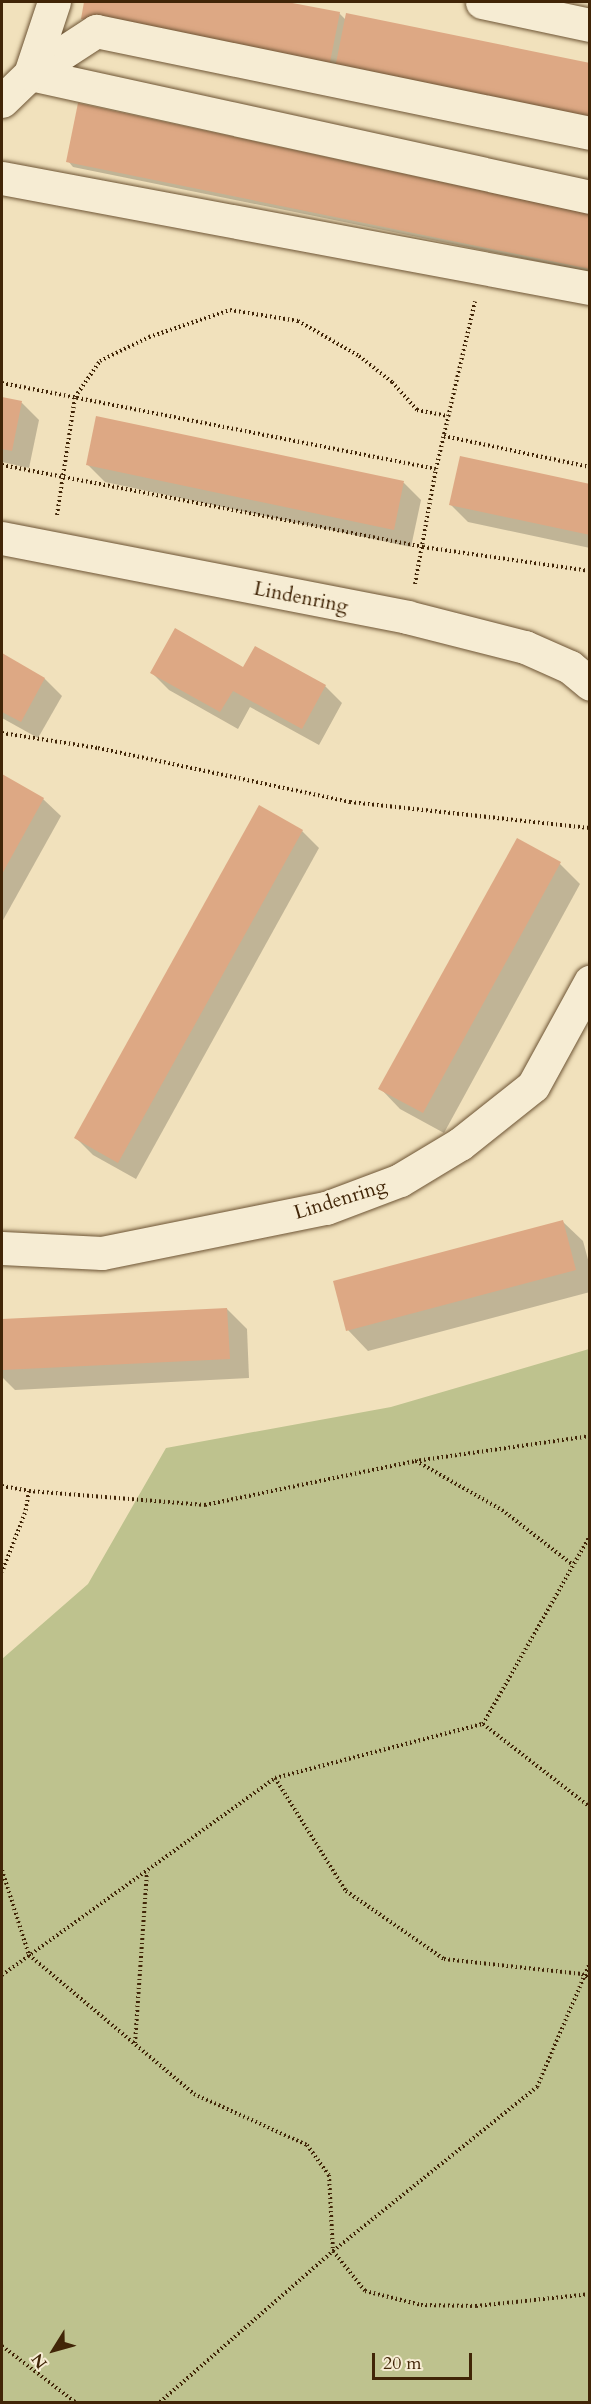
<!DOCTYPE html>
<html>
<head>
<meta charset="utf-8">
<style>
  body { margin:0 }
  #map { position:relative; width:591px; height:2404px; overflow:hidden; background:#f1e1bc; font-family:Cardo,serif }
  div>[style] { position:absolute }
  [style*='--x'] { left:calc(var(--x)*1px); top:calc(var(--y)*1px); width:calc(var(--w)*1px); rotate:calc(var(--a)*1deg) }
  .green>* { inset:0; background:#bec28e }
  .shadow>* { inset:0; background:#0003 }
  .building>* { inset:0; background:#dda884 }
  .path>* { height:4px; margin-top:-2px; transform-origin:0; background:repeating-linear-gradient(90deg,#412507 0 1.5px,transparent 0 4.5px) }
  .roads { filter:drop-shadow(0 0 2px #6d5434) drop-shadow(0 0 2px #6d5434) }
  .minor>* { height:33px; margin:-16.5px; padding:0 16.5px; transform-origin:16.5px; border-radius:16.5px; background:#f6ecd3 }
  span { translate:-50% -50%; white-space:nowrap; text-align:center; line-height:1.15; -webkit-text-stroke:5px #f6ecd3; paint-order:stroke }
  .street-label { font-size:20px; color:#412507 }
  .frame { position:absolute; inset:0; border:3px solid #412507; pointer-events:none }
  .north { position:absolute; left:24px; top:2320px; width:60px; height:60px; -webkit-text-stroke:4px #f6ecd3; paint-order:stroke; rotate:233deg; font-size:16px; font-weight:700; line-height:24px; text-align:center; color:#412507 }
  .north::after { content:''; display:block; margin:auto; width:21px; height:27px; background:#412507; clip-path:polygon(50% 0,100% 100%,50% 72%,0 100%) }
  .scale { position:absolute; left:372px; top:2353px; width:100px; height:27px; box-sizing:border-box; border:3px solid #412507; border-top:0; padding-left:8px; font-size:18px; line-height:21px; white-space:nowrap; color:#412507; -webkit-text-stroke:4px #f6ecd3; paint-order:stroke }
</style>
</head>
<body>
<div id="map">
  <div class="green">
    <div style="clip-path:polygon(589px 1349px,589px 2402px,2px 2402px,2px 1659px,88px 1584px,166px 1448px,391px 1407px)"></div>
  </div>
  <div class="shadow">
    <div style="clip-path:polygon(86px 2px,279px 2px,339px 13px,346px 20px,590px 123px,82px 18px)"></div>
    <div style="clip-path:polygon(68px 161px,590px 216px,590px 272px,73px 167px)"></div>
    <div style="clip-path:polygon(2px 399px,22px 403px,39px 420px,29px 468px,2px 462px)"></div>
    <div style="clip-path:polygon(88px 465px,404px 483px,421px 500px,411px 547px,105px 482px)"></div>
    <div style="clip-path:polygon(590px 486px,590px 548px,468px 522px,451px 505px)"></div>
    <div style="clip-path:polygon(2px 655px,45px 679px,62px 696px,38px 738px,2px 718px)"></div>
    <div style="clip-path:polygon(244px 669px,325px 686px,342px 703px,319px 745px,250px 707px,238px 729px,169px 690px,152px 673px)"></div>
    <div style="clip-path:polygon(2px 775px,43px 799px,61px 816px,2px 922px)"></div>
    <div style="clip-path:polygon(302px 831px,319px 848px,136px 1179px,93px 1155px,76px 1138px)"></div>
    <div style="clip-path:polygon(517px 840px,560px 864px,580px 884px,444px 1133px,400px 1109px,380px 1088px)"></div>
    <div style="clip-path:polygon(562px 1221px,583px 1241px,590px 1267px,590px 1292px,368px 1351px,348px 1330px)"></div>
    <div style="clip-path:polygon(227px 1309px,247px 1329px,249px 1378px,15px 1390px,2px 1377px,2px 1320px)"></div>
  </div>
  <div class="building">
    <div style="clip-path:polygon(84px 2px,287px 2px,340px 12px,329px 67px,81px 19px)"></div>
    <div style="clip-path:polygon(346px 13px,590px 63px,590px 120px,335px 68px)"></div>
    <div style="clip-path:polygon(78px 103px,590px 214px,590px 269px,66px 162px)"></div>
    <div style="clip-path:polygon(2px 397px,22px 401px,12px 451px,2px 449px)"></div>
    <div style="clip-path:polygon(96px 416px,404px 481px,394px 530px,86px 465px)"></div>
    <div style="clip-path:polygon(460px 456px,590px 484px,590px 535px,449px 505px)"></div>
    <div style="clip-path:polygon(175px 628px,243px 667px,255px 646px,326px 685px,302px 729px,233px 691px,220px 712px,150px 673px)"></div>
    <div style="clip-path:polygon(2px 653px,45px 678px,21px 722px,2px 712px)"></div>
    <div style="clip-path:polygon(2px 774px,44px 798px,2px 874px)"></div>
    <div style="clip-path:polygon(259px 805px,303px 830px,118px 1163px,74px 1138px)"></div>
    <div style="clip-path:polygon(517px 838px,561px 862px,423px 1113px,378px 1089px)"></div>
    <div style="clip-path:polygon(563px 1220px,576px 1270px,346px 1331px,333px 1281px)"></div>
    <div style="clip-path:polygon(227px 1308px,230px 1359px,2px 1370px,2px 1319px)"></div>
  </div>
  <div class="path">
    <div style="--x:2;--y:383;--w:442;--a:11.2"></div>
    <div style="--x:444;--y:436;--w:149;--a:12"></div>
    <div style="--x:2;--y:465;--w:429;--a:11"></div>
    <div style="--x:423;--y:547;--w:169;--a:8.2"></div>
    <div style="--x:57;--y:515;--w:119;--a:-81.3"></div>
    <div style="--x:75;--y:397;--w:44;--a:-55.2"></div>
    <div style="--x:100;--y:361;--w:55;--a:-26.1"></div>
    <div style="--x:149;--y:337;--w:85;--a:-18.4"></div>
    <div style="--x:230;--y:310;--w:69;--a:9.2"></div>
    <div style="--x:298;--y:321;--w:70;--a:29.8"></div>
    <div style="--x:359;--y:356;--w:42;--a:38.2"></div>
    <div style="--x:392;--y:382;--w:38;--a:48"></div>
    <div style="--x:417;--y:410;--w:32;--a:11"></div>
    <div style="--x:415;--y:584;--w:117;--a:-79.7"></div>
    <div style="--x:436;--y:469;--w:172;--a:-76.9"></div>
    <div style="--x:2;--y:733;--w:97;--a:8.9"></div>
    <div style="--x:98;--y:748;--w:258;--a:12.1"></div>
    <div style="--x:350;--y:802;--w:241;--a:6.2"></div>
    <div style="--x:416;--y:1461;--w:99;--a:29.7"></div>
    <div style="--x:502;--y:1510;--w:90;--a:37.8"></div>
    <div style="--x:2;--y:1486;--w:27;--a:10"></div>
    <div style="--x:29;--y:1491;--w:22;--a:100"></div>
    <div style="--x:25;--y:1513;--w:63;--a:111.3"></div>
    <div style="--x:29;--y:1491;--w:177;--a:4.5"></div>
    <div style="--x:205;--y:1505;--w:215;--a:-11.8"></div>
    <div style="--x:415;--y:1461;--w:177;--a:-8.1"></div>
    <div style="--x:483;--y:1724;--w:135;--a:37.8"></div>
    <div style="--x:275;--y:1778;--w:133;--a:57.9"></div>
    <div style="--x:346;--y:1891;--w:119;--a:34.8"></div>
    <div style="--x:444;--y:1959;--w:139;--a:6.2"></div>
    <div style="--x:582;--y:1974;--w:9;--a:32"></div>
    <div style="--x:2;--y:1870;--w:89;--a:72.4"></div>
    <div style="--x:29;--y:1955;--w:216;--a:40.1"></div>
    <div style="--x:194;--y:2094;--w:124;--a:24.3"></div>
    <div style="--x:307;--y:2145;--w:37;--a:54"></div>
    <div style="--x:329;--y:2175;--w:76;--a:87"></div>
    <div style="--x:333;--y:2251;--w:51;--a:51.3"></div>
    <div style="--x:365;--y:2291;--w:58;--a:14"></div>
    <div style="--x:421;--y:2305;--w:55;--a:1"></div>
    <div style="--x:476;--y:2306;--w:115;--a:-6"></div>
    <div style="--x:2;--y:1975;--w:337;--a:-35.8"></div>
    <div style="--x:275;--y:1778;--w:215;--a:-14.6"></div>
    <div style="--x:483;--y:1724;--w:216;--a:-60.4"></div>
    <div style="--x:135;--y:2043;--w:171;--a:-86"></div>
    <div style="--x:2;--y:2346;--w:92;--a:37.5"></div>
    <div style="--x:160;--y:2402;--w:230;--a:-41.1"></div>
    <div style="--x:333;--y:2251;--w:262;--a:-38.8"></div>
    <div style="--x:537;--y:2087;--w:135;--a:-66.9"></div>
  </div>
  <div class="roads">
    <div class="minor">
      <div style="--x:482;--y:2;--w:110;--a:12"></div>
      <div style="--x:30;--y:74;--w:79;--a:-33.1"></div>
      <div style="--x:96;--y:31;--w:504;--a:11.67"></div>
      <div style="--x:30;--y:74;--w:573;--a:12.39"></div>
      <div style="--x:2;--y:101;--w:39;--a:-44"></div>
      <div style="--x:30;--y:74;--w:76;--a:-71.6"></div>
      <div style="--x:2;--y:178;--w:598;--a:10.6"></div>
      <div style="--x:2;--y:538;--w:413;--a:11"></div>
      <div style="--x:407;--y:617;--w:122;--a:14.3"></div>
      <div style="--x:525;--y:647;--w:49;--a:24"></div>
      <div style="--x:570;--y:667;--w:26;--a:40"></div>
      <div style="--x:2;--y:1248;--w:100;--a:2.9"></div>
      <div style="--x:102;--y:1253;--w:228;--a:-11.4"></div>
      <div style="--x:326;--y:1208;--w:79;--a:-20.7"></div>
      <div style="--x:400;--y:1180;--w:70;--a:-31"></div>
      <div style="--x:460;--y:1144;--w:93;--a:-38.5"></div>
      <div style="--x:533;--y:1086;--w:119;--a:-61.3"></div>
    </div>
  </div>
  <div class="street-label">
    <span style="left:301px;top:597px;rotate:11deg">Lindenring</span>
    <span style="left:340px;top:1199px;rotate:-17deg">Lindenring</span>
  </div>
  <div class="frame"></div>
  <div class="north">N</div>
  <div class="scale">20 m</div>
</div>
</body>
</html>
